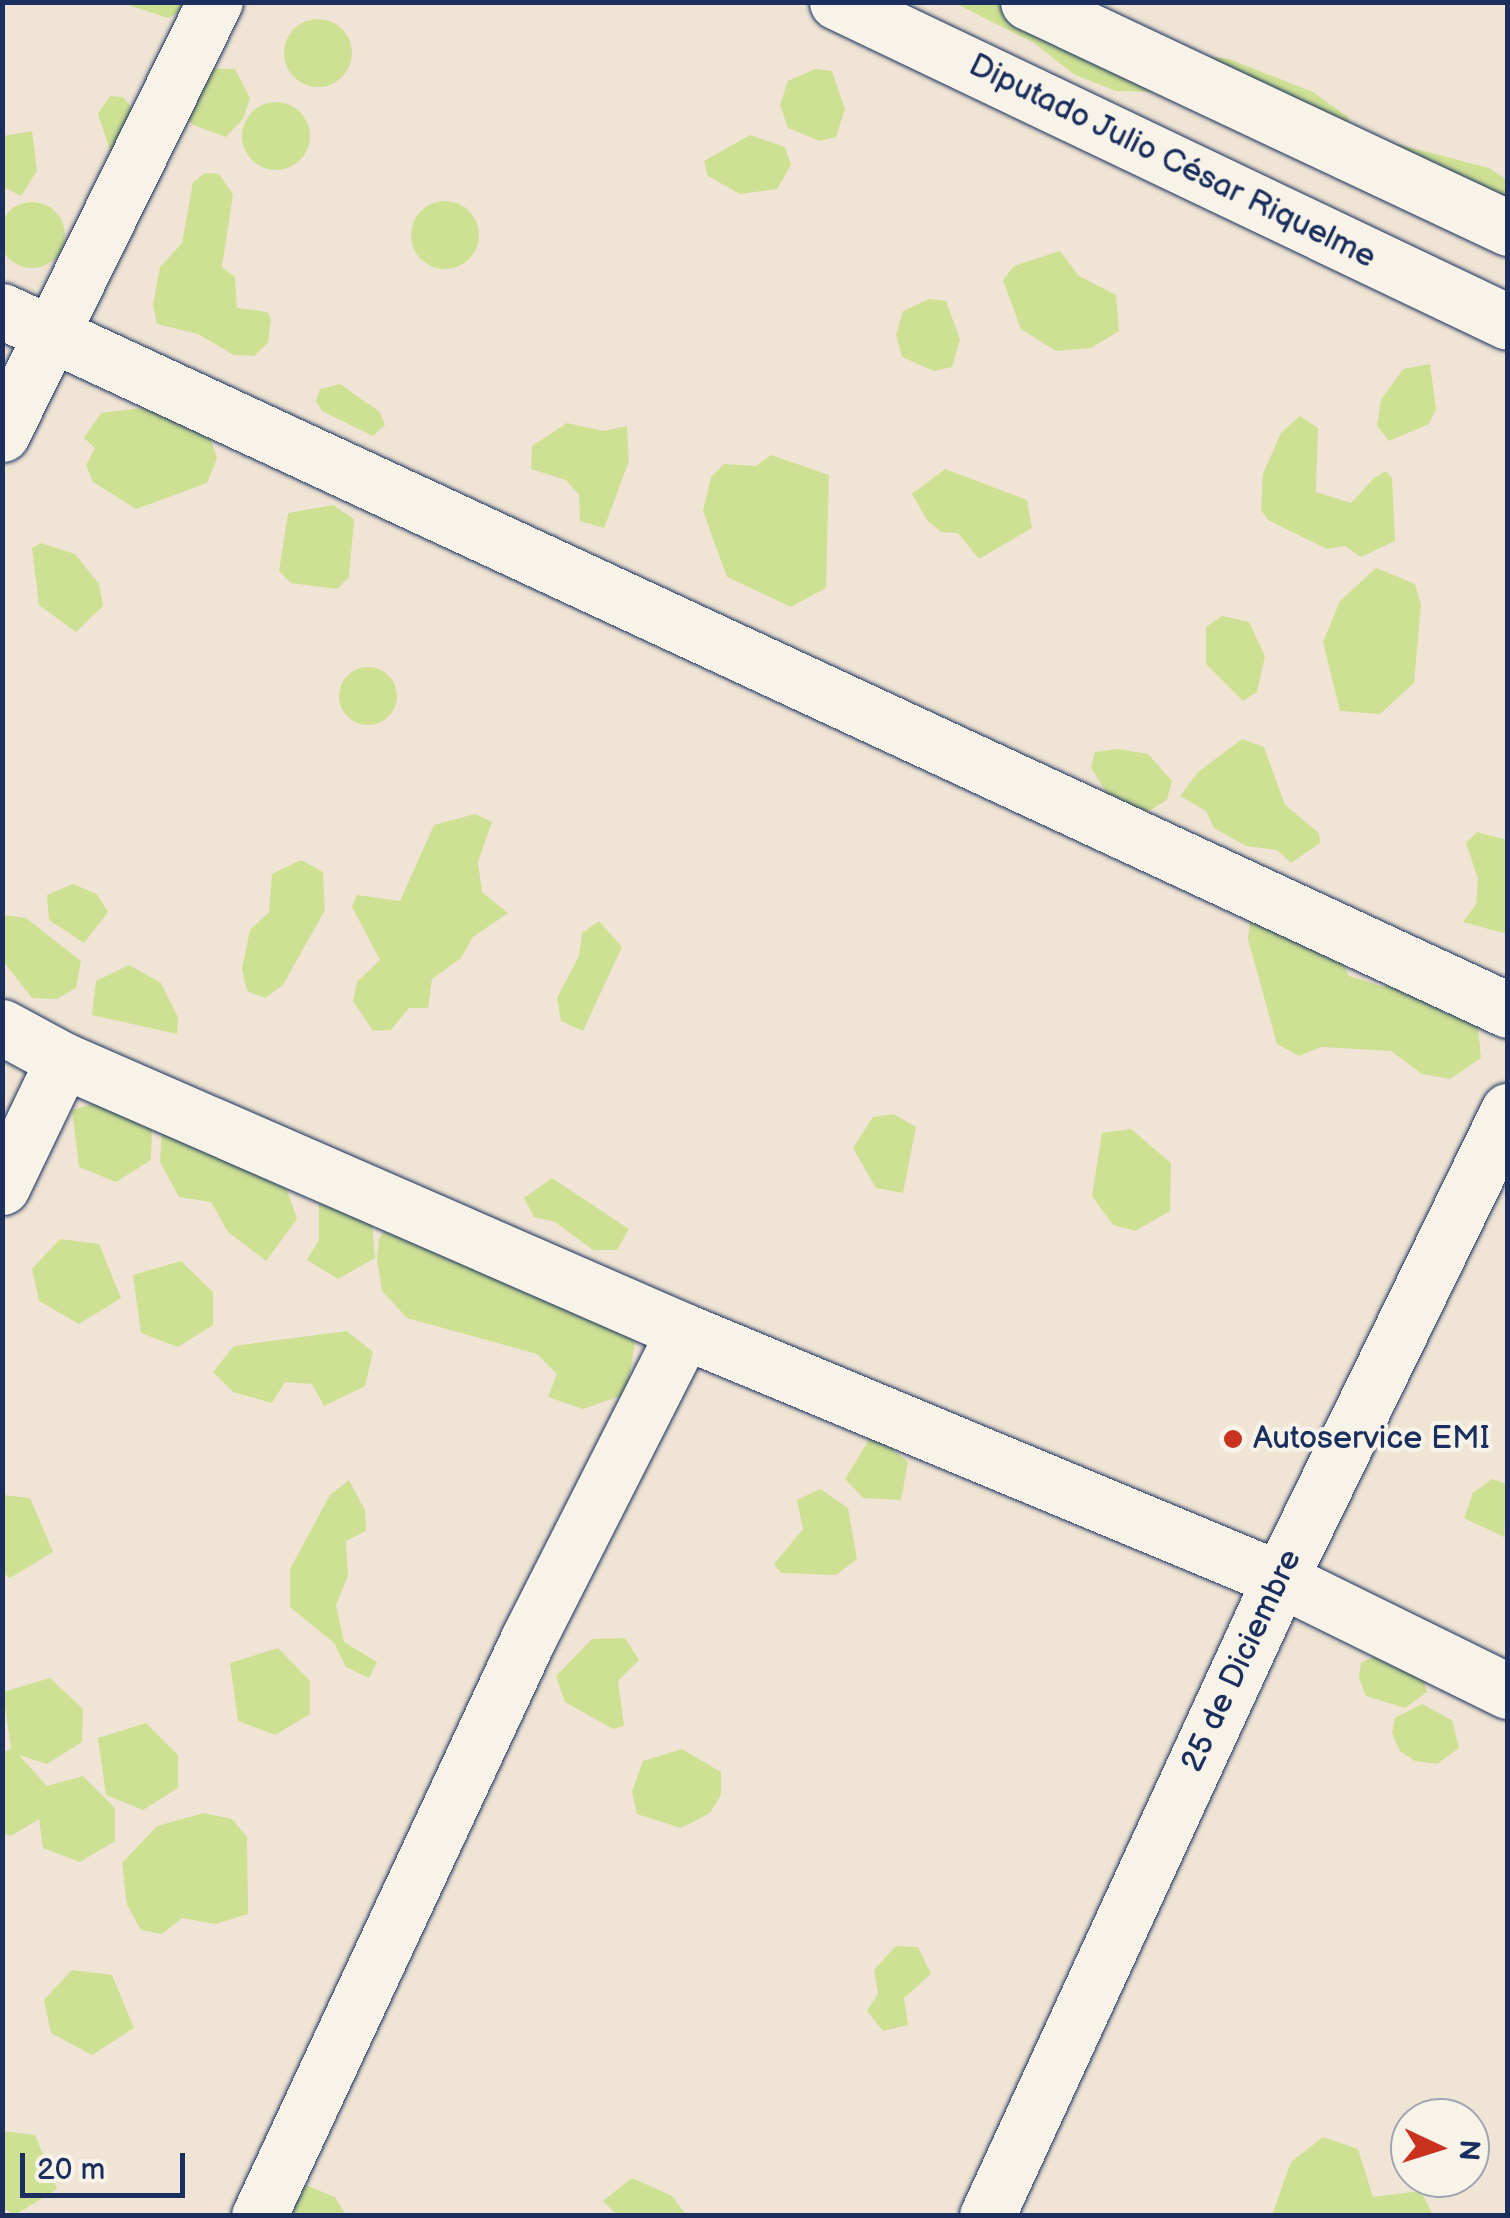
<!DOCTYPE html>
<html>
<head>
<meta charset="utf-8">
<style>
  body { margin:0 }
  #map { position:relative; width:1510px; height:2218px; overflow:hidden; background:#f0e5d4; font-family:"Balsamiq Sans",sans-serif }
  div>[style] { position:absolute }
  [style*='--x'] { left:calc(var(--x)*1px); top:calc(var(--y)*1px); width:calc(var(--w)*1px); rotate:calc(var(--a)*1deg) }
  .green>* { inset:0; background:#cde094 }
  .round { border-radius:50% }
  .roads { filter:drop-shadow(0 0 2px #1b2f5e) drop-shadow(0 0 2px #1b2f5e) }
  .street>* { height:55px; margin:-27.5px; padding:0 27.5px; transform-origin:27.5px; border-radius:27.5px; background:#f7f3e8 }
  .secondary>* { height:55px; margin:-27.5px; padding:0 27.5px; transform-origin:27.5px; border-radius:27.5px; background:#f7f3e8 }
  .dots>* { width:28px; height:28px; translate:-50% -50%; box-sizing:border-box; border:5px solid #f7f3e8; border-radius:50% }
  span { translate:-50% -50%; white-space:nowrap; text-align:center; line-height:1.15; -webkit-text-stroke:8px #f7f3e8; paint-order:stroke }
  .street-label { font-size:32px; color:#1b2f5e }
  .poi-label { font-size:32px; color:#1b2f5e }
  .left { translate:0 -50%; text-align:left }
  .frame { position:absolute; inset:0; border:5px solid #1b2f5e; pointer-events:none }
  .north { position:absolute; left:1390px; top:2098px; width:100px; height:100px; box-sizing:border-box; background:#f7f3e8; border:2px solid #9fa5b1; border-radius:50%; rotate:94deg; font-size:28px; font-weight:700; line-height:40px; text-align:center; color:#1b2f5e }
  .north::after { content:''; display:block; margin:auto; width:35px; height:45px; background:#c8321e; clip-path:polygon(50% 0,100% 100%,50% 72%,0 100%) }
  .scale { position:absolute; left:20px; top:2153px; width:165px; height:45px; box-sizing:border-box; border:5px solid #1b2f5e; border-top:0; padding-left:12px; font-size:30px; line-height:35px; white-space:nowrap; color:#1b2f5e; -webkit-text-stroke:8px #f7f3e8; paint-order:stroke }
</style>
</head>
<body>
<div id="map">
  <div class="green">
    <div style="clip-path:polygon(122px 3px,198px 3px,168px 18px)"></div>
    <div style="clip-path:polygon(955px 3px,1027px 3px,1181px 54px,1229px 59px,1313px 92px,1349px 118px,1329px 158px,1203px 93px,1116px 91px,1075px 75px,1034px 43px)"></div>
    <div class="round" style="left:284px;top:19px;width:68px;height:68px"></div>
    <div style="clip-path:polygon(201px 68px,235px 69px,250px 98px,243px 119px,226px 137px,193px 125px,184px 114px)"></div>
    <div style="clip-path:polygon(815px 69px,832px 71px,845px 109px,836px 137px,820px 141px,788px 128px,780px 105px,788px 81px)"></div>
    <div style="clip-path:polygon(110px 96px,123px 97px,133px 110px,115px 165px,98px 114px)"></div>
    <div class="round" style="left:242px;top:102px;width:68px;height:68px"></div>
    <div style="clip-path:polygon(32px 131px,37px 171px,21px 196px,3px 187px,3px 136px)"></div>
    <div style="clip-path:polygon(750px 135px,785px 147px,791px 165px,777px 189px,740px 194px,708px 176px,704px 161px)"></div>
    <div style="clip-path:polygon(1397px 144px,1489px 168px,1507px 180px,1507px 253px,1350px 154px)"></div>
    <div style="clip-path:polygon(205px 173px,219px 174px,233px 194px,222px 267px,235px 277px,237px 308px,267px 312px,271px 319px,268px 343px,254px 356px,234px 355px,198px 334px,157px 324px,153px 305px,160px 267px,182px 243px,193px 182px)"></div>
    <div class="round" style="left:411px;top:201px;width:68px;height:68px"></div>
    <div class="round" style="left:-1px;top:202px;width:66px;height:66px"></div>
    <div style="clip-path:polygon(1060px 251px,1079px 276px,1116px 295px,1119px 331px,1091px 348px,1056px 351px,1021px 329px,1003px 280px,1014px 266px)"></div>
    <div style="clip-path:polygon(929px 299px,946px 301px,960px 339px,952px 367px,934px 371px,902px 357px,896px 335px,903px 311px)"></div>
    <div style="clip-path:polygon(1430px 364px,1436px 409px,1429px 424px,1389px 441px,1377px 426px,1381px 400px,1403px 369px)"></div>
    <div style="clip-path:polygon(340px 384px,380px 412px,385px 425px,373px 436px,322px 411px,316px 401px,320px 389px)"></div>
    <div style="clip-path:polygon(142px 408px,209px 434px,217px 458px,207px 483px,136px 509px,93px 482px,86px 465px,95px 448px,84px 438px,101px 413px)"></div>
    <div style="clip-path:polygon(1300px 416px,1318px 428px,1316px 492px,1351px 503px,1374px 478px,1386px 471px,1392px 478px,1395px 541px,1361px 557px,1345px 546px,1327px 549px,1268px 520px,1261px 510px,1263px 474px,1281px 433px)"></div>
    <div style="clip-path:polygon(567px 423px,603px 431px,627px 426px,629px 461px,604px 528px,580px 521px,579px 495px,566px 480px,531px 469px,532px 446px)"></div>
    <div style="clip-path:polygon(771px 455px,829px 475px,826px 588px,791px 607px,727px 577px,703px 511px,711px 477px,724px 464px,756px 466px)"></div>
    <div style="clip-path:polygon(945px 469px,1027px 500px,1032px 528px,979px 559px,958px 533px,941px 532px,927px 520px,912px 494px)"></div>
    <div style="clip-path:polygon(333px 505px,354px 519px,349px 577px,337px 589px,291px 583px,279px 571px,288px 513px)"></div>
    <div style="clip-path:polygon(41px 543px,75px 554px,99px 584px,103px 606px,76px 632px,39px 605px,32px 548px)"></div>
    <div style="clip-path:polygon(1376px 568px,1415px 584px,1421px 605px,1414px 683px,1380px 714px,1340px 711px,1323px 642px,1340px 601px)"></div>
    <div style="clip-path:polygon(1222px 616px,1249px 622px,1265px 656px,1257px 692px,1243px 701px,1206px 664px,1206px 627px)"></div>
    <div class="round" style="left:339px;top:667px;width:58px;height:58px"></div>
    <div style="clip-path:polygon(1242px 739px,1264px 747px,1285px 805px,1319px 833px,1320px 843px,1291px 863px,1277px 850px,1246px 846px,1214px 828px,1206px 811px,1180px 796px,1198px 772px)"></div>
    <div style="clip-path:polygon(1118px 749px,1148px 754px,1172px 781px,1167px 800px,1143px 814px,1110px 799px,1091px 767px,1095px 752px)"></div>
    <div style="clip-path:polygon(475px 814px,492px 822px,478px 862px,482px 892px,508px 913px,473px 937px,461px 958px,432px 979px,428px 1008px,409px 1008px,391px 1030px,373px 1031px,353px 1001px,357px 982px,380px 960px,352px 907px,357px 895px,400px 901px,434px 825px)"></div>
    <div style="clip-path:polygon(1477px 832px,1507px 840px,1507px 934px,1463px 922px,1476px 904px,1478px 879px,1466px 843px)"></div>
    <div style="clip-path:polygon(301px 860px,323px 872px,325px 910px,283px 985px,265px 998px,247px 991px,242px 969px,250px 930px,269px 912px,272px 874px)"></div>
    <div style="clip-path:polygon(73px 884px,97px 894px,108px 912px,84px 943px,49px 920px,47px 895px)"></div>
    <div style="clip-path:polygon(3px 915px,26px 918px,81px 961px,76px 988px,57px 999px,32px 998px,3px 961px)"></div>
    <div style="clip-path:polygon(1250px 920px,1339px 957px,1349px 976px,1384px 987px,1392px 981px,1429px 995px,1443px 1013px,1477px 1018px,1481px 1058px,1450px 1079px,1422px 1074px,1391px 1051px,1321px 1047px,1299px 1056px,1277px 1044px,1248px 939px)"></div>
    <div style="clip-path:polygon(599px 921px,622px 947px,583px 1031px,561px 1021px,557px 998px,579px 956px,582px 933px)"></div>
    <div style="clip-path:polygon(129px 965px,161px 983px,178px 1017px,177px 1034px,92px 1015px,96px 981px)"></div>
    <div style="clip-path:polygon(119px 1096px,152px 1127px,151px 1160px,116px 1182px,79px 1167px,72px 1110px)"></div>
    <div style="clip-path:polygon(893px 1114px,916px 1127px,903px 1193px,876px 1188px,853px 1148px,873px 1117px)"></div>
    <div style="clip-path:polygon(162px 1128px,275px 1154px,297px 1219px,266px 1261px,228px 1232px,211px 1202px,179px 1197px,160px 1162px)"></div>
    <div style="clip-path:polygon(1131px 1129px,1171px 1163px,1170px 1211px,1135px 1231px,1113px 1225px,1092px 1196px,1102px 1133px)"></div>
    <div style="clip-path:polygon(552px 1178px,629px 1229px,617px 1250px,593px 1250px,555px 1222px,534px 1217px,524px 1198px)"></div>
    <div style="clip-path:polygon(319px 1195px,358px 1199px,372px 1225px,375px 1258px,338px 1279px,307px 1260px,319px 1240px)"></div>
    <div style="clip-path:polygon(394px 1217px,606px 1313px,635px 1343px,626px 1394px,583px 1409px,548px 1397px,557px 1374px,537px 1354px,407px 1318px,382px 1291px,377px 1259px,379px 1239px)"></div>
    <div style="clip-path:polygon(60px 1239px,99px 1244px,121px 1298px,79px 1324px,39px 1301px,32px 1269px)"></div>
    <div style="clip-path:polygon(181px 1261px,213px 1292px,213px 1325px,178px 1347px,141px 1333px,133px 1275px)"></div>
    <div style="clip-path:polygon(347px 1331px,373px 1352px,365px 1386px,324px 1406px,312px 1384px,285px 1382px,272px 1403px,233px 1392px,213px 1372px,234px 1346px)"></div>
    <div style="clip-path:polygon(873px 1433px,908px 1462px,901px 1500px,863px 1498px,845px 1479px)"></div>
    <div style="clip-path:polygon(1492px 1479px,1507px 1484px,1504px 1537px,1464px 1518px,1473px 1493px)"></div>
    <div style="clip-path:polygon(349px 1480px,365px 1510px,366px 1531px,346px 1541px,348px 1576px,336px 1605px,344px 1642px,377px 1662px,369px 1678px,346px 1667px,334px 1643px,290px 1607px,290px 1569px,330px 1495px)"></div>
    <div style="clip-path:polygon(820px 1489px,848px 1508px,857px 1559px,836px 1575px,781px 1573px,774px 1564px,803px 1529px,797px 1500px)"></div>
    <div style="clip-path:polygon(3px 1495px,30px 1498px,53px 1552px,10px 1578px,3px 1573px)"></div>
    <div style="clip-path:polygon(625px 1638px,639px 1660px,618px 1681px,624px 1726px,613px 1729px,565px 1702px,556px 1676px,592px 1639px)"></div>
    <div style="clip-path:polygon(278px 1648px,310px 1681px,310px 1714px,275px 1735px,238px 1721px,230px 1663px)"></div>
    <div style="clip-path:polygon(1389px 1649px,1419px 1664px,1427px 1692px,1405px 1708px,1366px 1696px,1359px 1678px,1361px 1663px)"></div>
    <div style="clip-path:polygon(50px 1678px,83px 1709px,82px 1742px,47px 1764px,19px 1755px,47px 1786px,83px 1776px,115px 1808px,115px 1841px,80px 1862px,43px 1848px,39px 1819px,11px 1836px,3px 1833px,3px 1752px,11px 1749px,3px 1692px)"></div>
    <div style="clip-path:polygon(1422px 1704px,1452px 1720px,1459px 1748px,1437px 1764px,1415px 1761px,1400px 1751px,1392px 1733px,1395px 1718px)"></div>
    <div style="clip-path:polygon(146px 1723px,178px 1755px,178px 1788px,143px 1810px,106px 1795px,98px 1738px)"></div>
    <div style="clip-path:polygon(682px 1749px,721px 1772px,721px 1795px,710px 1813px,681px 1828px,637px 1814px,632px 1792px,643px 1761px)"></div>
    <div style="clip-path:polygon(204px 1813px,232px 1819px,247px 1837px,248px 1914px,215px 1924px,182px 1918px,162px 1934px,141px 1930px,127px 1905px,122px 1863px,157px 1826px)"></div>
    <div style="clip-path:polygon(896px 1946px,918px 1947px,931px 1974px,904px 1998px,908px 2025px,883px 2031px,867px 2011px,878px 1994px,874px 1970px)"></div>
    <div style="clip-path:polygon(72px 1970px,112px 1975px,134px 2028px,92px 2055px,51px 2033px,44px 2000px)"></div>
    <div style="clip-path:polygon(3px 2131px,35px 2135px,57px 2189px,15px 2215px,3px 2208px)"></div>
    <div style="clip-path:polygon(1323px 2137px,1358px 2149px,1373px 2197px,1421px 2191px,1433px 2215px,1272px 2215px,1291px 2162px)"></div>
    <div style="clip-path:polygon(632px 2178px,672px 2196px,686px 2215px,617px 2215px,603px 2201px)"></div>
    <div style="clip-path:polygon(300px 2183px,335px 2197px,346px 2215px,284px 2216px)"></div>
  </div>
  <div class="roads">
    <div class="street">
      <div style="--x:2;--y:311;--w:1660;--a:24.9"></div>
      <div style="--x:2;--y:434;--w:482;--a:-63.8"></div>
      <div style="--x:2;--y:1027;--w:69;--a:28.4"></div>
      <div style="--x:63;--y:1060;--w:678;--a:23.58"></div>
      <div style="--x:684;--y:1331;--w:646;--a:22.59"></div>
      <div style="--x:1280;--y:1579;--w:254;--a:26.2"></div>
      <div style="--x:2;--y:1187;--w:141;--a:-64.3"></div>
      <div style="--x:259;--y:2216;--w:637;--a:-65"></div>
      <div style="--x:528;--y:1639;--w:345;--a:-63.1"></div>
      <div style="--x:987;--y:2216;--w:701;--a:-65.3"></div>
      <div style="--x:1280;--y:1579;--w:521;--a:-64.03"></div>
    </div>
    <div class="secondary">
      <div style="--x:837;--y:2;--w:743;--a:25.5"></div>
      <div style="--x:1028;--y:2;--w:531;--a:25.21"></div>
    </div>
  </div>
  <div class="dots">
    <div style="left:1233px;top:1439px;background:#c8321e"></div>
  </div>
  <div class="street-label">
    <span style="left:1172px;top:162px;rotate:26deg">Diputado Julio César Riquelme</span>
    <span style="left:1242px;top:1661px;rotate:-65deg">25 de Diciembre</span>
  </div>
  <div class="poi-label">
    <span class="left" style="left:1253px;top:1439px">Autoservice EMI</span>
  </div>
  <div class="frame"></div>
  <div class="north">N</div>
  <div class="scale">20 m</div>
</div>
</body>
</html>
